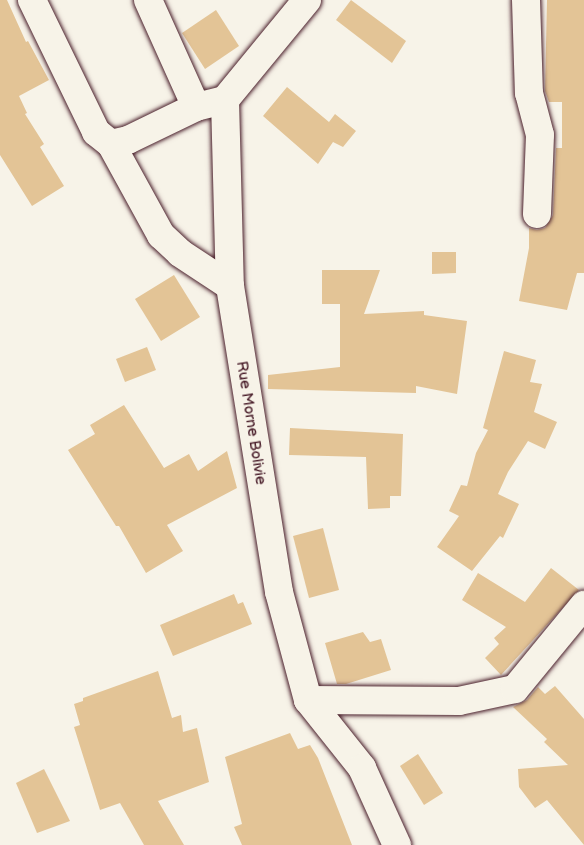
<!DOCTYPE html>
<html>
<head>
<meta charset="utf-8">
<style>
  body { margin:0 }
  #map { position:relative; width:584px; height:845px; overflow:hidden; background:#f7f3e8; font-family:"Balsamiq Sans",sans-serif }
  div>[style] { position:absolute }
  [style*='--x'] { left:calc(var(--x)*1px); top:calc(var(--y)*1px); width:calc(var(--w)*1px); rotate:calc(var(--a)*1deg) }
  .building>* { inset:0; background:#e3c496 }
  .roads { filter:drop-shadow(0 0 2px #4a1f2b) drop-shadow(0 0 2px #4a1f2b) }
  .street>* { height:28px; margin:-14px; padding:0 14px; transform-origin:14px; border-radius:14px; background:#f7f3e8 }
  span { translate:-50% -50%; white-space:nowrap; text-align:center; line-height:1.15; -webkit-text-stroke:4.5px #f7f3e8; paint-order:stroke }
  .street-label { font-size:15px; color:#4a1f2b }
</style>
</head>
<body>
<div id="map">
  <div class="building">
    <div style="clip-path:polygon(0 0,7px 0,26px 42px,28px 41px,49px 80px,19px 96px,27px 113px,25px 114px,44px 144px,40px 147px,64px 186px,32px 206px,0 155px)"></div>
    <div style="clip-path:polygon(351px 0,406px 41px,392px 63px,336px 20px)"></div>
    <div style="clip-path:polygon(547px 0,584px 0,584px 273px,577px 273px,567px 310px,519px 301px,529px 248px,529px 228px,537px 230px,545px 228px,553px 215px,556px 148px,562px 148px,562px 102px,549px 102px,545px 91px)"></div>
    <div style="clip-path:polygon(216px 10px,239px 46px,205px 69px,182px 33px)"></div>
    <div style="clip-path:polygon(287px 87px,329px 122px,335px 114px,356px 131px,343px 147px,333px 142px,318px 164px,263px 116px)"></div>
    <div style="clip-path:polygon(432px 252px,456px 252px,456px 273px,432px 274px)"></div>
    <div style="clip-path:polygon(322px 270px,380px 270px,364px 314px,424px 311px,424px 315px,467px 321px,457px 394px,416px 386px,416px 393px,268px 389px,268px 375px,340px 367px,340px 304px,322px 304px)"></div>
    <div style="clip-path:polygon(174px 275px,200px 317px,161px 341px,135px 299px)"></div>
    <div style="clip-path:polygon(147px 347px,156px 370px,125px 382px,116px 359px)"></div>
    <div style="clip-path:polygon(504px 351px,536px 360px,530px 382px,542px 384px,534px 412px,557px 422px,545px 449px,528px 441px,508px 472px,498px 494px,519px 504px,503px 538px,500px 536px,472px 571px,437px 547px,459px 516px,449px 511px,461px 485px,467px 486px,476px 453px,488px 430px,483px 428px)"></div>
    <div style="clip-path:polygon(124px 405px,164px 468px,189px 454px,198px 471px,227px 451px,237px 488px,167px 525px,183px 551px,146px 573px,119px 526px,116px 526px,68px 450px,95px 434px,90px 425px)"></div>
    <div style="clip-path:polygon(290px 428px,403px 434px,401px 496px,390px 496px,390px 508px,368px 509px,366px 457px,289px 455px)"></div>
    <div style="clip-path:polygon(323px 528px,339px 590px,309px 598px,293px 536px)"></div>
    <div style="clip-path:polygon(551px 568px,579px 590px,501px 675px,485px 658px,499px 644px,494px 638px,506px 627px,462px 600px,478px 573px,525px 602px)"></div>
    <div style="clip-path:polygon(234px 594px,238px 604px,243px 602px,252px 624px,173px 656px,160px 625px)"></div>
    <div style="clip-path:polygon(363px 632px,370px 642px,381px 639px,391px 670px,346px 684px,337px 684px,325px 643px)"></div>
    <div style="clip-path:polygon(158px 671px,172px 718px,181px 715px,183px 732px,197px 728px,209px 782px,158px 801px,184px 845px,144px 845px,120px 803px,100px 810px,74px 727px,80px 725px,74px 704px,83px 701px,83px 698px)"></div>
    <div style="clip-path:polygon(555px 686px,584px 719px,584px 845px,547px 800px,535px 808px,519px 787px,518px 769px,568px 765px,544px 742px,547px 739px,513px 707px,527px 700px,538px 687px,545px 694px)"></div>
    <div style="clip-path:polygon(290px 733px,298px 749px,310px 745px,318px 758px,352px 845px,242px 845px,234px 827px,242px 824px,225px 757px)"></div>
    <div style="clip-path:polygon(418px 754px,443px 793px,424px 805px,400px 766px)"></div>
    <div style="clip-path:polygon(44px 769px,70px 821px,37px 833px,16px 783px)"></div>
  </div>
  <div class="roads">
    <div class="street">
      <div style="--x:32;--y:0;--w:147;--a:64.1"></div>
      <div style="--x:96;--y:132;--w:19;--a:39"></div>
      <div style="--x:111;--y:144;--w:17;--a:-13"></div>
      <div style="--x:128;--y:140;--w:76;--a:-25.9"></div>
      <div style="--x:196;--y:107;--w:30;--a:-14"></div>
      <div style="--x:148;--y:0;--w:117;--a:65.8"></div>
      <div style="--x:307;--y:0;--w:129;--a:129.4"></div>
      <div style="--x:225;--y:100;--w:186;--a:88.5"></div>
      <div style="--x:230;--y:286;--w:310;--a:80.9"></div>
      <div style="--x:279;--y:592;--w:112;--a:75"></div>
      <div style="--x:308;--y:700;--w:87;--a:51.5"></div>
      <div style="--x:362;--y:768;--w:85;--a:65.6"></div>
      <div style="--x:526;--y:0;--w:93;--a:88.2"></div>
      <div style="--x:529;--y:93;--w:43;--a:75.3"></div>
      <div style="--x:540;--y:135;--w:79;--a:92.2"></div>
      <div style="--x:111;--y:144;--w:104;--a:61.2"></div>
      <div style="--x:161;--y:235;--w:26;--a:43"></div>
      <div style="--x:180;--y:253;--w:60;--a:33.4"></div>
      <div style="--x:308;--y:700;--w:151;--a:0.4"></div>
      <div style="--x:459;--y:701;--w:57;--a:-12.1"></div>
      <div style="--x:515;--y:689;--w:109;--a:-50.6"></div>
    </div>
  </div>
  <div class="street-label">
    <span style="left:251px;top:423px;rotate:81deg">Rue Morne Bolivie</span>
  </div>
</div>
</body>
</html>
